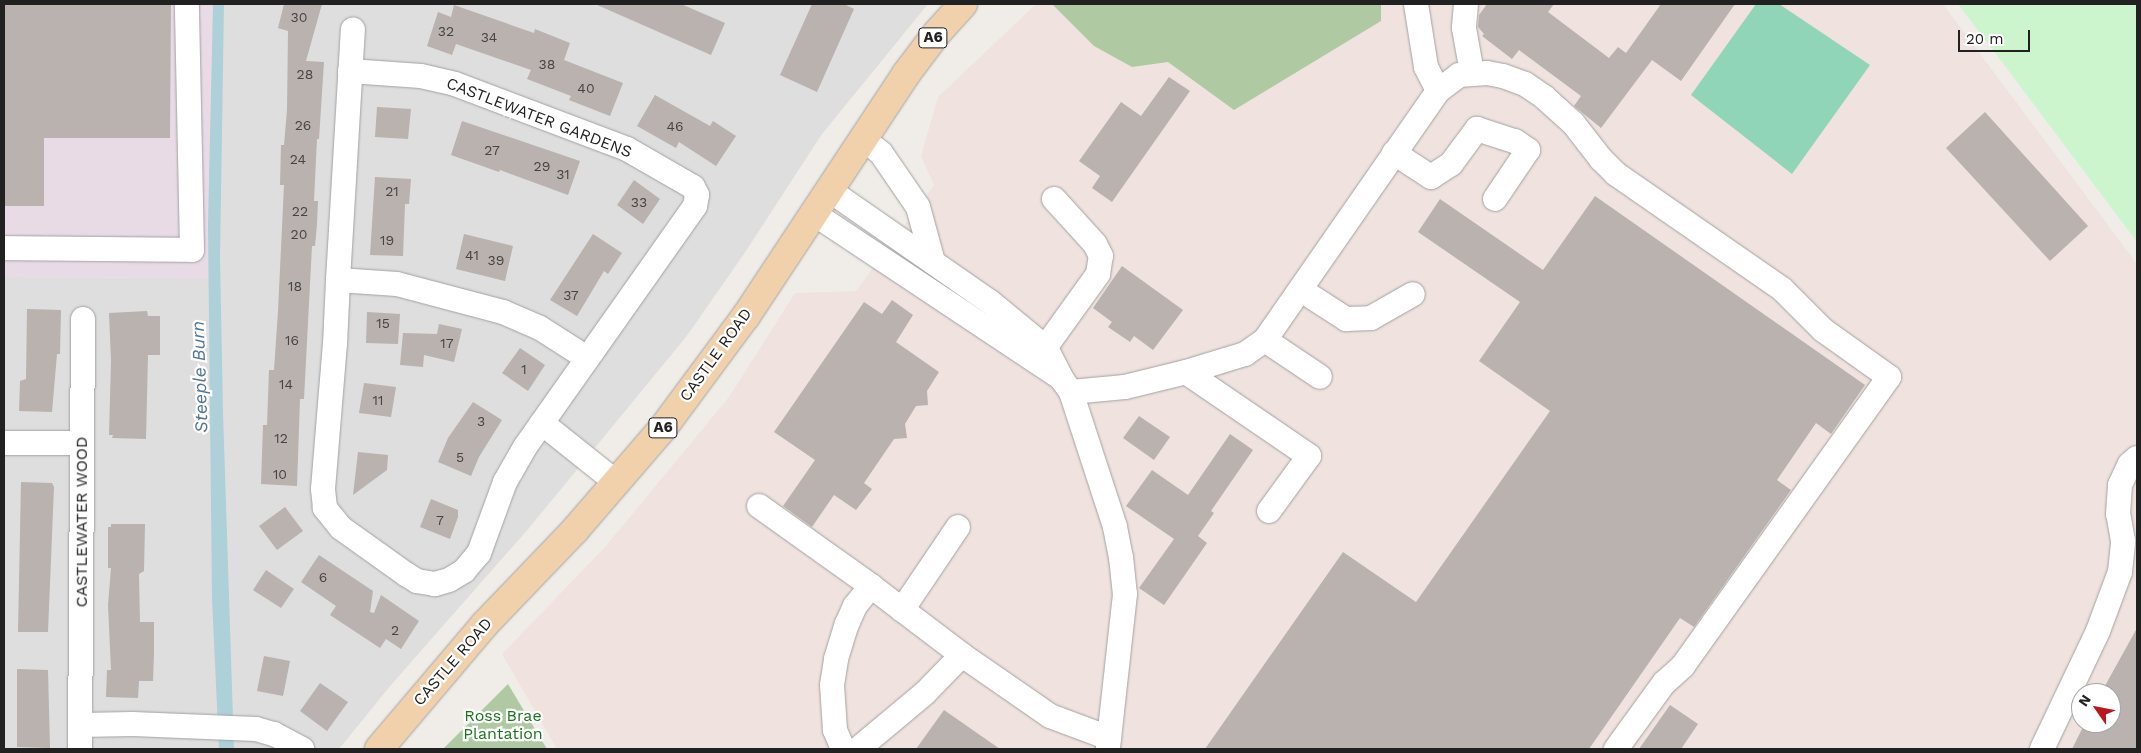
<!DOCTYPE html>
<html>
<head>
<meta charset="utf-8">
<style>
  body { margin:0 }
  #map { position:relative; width:2141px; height:753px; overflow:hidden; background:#f0ede8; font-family:"Work Sans",sans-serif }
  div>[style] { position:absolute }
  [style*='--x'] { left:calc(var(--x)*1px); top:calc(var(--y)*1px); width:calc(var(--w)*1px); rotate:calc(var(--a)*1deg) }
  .residential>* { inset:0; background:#dedede }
  .industrial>* { inset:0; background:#e8dbe6 }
  .military>* { inset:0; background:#f0e2de }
  .forest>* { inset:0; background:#afcaa2 }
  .park>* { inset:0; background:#ccf4cd }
  .pitch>* { inset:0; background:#90d5b8 }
  .water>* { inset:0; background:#aed0d8 }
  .building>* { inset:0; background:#b9b2ae }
  .roads { filter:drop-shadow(0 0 1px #a2a2a2) drop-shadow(0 0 1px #a2a2a2) }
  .minor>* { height:24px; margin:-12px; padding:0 12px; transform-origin:12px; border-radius:12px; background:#fff }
  .major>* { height:28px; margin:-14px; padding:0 14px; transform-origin:14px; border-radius:14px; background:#f1d1ac }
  span { translate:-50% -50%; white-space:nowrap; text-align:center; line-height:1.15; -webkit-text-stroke:4.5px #fff; paint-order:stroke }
  .number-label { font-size:14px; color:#474544 }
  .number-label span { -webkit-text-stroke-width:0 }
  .shield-label span { padding:1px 4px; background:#fff; border:1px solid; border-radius:4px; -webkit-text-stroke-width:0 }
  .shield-label { font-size:15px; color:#212121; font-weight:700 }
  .street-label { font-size:16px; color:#212121 }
  .park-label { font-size:16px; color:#1a741e }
  .water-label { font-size:18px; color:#517796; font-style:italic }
  .frame { position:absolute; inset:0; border:5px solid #212121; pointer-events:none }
  .north { position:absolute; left:2071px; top:683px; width:50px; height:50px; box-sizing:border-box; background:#fff; border:1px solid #a6a6a6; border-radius:50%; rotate:303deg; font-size:14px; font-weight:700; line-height:20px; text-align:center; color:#212121 }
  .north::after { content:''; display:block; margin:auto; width:18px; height:22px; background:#b8191f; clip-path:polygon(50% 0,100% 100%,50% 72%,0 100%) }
  .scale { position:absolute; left:1958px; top:30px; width:72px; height:22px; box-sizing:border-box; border:2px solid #212121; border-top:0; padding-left:6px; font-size:15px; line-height:18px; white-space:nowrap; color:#212121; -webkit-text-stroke:4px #fff; paint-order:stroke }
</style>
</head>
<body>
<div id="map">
  <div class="residential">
    <div style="clip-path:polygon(224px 4px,928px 4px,822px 134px,746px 251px,686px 337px,529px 528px,391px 685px,339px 749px,4px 749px,4px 277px,217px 278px)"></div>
  </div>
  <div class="industrial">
    <div style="clip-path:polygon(4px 4px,224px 4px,217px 278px,4px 277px)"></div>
  </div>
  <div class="military">
    <div style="clip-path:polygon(evenodd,1036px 4px,1943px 4px,2137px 264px,2137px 749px,557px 749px,502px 654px,605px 547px,729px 397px,795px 293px,856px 291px,934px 185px,921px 156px,938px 97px,1036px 4px,2081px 693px,2111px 693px,2111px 723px,2081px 723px,2081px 693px)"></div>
  </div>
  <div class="forest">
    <div style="clip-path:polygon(1052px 4px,1381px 4px,1381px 21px,1234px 110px,1168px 62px,1132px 67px,1094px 46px)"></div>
    <div style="clip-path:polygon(508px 684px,547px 749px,443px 749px)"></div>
  </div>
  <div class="park">
    <div style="clip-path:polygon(1958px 4px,2137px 4px,2137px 242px,2008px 70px)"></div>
  </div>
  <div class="pitch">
    <div style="clip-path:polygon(1756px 4px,1779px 4px,1870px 65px,1792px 174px,1691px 95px)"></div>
  </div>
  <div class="water">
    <div style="clip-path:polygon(213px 4px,224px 4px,220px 258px,223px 412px,234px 749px,219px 749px,212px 599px,208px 224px)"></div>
  </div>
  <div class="building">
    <div style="clip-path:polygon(4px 4px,171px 4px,170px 138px,44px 138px,44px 206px,4px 206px)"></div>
    <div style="clip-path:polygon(284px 4px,322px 4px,306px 61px,324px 62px,319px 139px,317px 139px,314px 201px,318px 201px,317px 224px,315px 246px,312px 246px,304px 399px,300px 399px,297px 486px,261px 484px,263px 425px,267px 425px,269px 370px,274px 370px,278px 311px,284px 185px,280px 185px,281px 145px,284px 145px,287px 110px,288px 31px,278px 28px)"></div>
    <div style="clip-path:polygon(595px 4px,681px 4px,725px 23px,711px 55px)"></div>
    <div style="clip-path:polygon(812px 4px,844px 4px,854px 9px,817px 92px,780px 75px)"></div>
    <div style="clip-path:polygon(1487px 4px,1554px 4px,1548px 12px,1609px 58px,1618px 47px,1626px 53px,1661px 4px,1735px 4px,1681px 81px,1652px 60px,1601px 128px,1574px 106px,1581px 96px,1519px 50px,1512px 59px,1482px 36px,1484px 34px,1478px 27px,1479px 15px)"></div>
    <div style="clip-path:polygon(454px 5px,534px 33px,535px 29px,570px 43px,564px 60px,623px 83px,610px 116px,569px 100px,571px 96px,527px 79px,531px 70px,456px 44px,452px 55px,427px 46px,438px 12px,451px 17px)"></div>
    <div style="clip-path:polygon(1169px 77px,1190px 91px,1112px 202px,1092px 188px,1100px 176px,1079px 161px,1121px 102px,1141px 116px)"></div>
    <div style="clip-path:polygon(655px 95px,710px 126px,713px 121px,736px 136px,716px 166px,679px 142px,676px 148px,637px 126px)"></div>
    <div style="clip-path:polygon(377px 107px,411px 109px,408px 139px,375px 137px)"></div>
    <div style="clip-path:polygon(1985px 112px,2088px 226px,2050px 261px,1946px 148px)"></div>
    <div style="clip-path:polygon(462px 121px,580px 161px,568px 195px,500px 170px,499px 172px,451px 155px)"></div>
    <div style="clip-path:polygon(375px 177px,411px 179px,409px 204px,405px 204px,403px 256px,370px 255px)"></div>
    <div style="clip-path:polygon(634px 180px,660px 199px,643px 224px,617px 205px)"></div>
    <div style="clip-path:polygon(1595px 196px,1865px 385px,1831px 434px,1816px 423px,1777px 480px,1791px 490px,1694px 627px,1680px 618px,1589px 749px,1205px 749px,1343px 552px,1416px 602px,1550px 411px,1479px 361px,1520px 302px,1418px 232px,1440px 199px,1543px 270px)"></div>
    <div style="clip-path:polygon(464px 234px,513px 246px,505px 281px,456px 269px)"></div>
    <div style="clip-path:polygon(593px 234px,622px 253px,608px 274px,604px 271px,577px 316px,550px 300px)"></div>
    <div style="clip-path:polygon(1122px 266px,1183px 310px,1153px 350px,1134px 336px,1130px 342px,1108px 327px,1112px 322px,1093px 308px)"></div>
    <div style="clip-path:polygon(892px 300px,913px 315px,896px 342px,939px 372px,927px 391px,928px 405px,916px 406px,905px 424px,907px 438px,894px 439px,864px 483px,872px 489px,856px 510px,834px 495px,812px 527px,783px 506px,815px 460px,774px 432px,864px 302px,882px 314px)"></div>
    <div style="clip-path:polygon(27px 309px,61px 310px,60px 354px,57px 354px,52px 412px,19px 411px,20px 381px,26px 379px)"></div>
    <div style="clip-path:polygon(147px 311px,148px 316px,160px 316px,160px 355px,148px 355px,146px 439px,112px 438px,113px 435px,109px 435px,111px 361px,109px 313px)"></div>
    <div style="clip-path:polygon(367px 312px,400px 314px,398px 344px,366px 343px)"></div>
    <div style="clip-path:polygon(439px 324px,462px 329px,454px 362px,424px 355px,423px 367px,400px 365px,403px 333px,437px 334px)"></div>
    <div style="clip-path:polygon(520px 348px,545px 365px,528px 391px,502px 373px)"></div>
    <div style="clip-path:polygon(364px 383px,396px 387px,391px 417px,359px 413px)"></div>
    <div style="clip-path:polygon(473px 402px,502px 420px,479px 457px,471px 476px,438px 462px,448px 438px)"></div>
    <div style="clip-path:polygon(1139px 416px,1170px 437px,1154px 460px,1123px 438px)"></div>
    <div style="clip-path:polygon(1230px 434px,1253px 450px,1211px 511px,1214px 513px,1198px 536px,1207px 543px,1164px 605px,1139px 588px,1174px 539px,1126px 506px,1152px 470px,1188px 495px)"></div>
    <div style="clip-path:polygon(358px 452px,388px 455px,387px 470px,353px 495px)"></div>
    <div style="clip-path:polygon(21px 482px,52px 483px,54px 487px,48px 632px,18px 632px)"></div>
    <div style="clip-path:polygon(431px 499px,458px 510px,458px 517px,450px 539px,420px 527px)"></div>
    <div style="clip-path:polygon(285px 507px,303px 531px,277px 550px,259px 526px)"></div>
    <div style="clip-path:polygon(111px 524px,145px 524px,144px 571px,139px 574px,140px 622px,154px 622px,154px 653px,153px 681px,139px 681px,138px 698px,106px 697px,107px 670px,111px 670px,108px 605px,111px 568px,108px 568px,108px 527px,111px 527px)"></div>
    <div style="clip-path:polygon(319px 555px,373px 591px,370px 612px,374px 613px,381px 595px,419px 621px,401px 649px,386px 639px,380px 648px,330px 615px,336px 606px,301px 582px)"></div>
    <div style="clip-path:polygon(266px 570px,294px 589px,281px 608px,253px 590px)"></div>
    <div style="clip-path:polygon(2137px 628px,2137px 749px,2072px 749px,2085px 723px,2111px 723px,2111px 693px,2101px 693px)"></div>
    <div style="clip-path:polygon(264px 656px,290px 661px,283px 696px,257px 691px)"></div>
    <div style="clip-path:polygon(17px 669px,48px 670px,50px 748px,17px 747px)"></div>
    <div style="clip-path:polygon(320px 683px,348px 702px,327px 731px,300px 711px)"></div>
    <div style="clip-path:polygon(1670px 705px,1698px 724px,1681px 749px,1639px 749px)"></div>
    <div style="clip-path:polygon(944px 710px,1000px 749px,916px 749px)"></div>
  </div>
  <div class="roads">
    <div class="minor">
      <div style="--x:1416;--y:4;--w:64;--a:81"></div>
      <div style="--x:1426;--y:67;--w:27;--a:63"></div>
      <div style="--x:1466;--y:4;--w:24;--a:95"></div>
      <div style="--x:1464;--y:28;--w:46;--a:79.9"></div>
      <div style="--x:350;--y:71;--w:71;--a:4"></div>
      <div style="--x:421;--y:76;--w:35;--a:13"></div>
      <div style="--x:455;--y:84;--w:184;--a:20.7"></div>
      <div style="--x:627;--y:149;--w:76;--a:29.9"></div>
      <div style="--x:693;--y:187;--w:9;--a:63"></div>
      <div style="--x:697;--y:195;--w:11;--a:100"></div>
      <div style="--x:695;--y:206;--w:295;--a:125.2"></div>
      <div style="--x:525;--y:447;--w:40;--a:119.7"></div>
      <div style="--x:505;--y:482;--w:76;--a:110.1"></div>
      <div style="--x:479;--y:553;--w:23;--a:130"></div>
      <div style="--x:464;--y:571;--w:17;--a:149"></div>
      <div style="--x:449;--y:580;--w:15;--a:164"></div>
      <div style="--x:435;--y:584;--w:18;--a:-171"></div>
      <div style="--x:417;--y:581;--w:12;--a:-149"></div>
      <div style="--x:407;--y:575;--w:81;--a:-144.5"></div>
      <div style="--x:341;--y:528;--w:26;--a:-129"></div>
      <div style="--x:325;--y:508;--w:19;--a:-96"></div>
      <div style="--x:323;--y:489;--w:145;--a:-85.3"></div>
      <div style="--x:335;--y:344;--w:64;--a:-87.3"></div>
      <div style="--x:338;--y:280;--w:251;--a:-86.6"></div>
      <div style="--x:863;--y:139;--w:23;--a:38"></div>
      <div style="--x:881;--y:153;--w:65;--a:55.6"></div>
      <div style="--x:918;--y:207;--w:57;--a:74.7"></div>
      <div style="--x:1394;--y:153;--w:44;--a:33"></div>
      <div style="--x:1431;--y:177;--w:24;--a:-33"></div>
      <div style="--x:1451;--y:164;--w:44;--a:-53.4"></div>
      <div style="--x:1477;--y:129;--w:40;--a:18"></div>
      <div style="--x:1515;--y:141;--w:16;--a:35"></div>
      <div style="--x:1528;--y:150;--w:59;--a:124"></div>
      <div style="--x:829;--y:190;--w:195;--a:34.8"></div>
      <div style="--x:989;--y:301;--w:74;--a:39.5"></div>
      <div style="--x:1046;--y:348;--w:34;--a:63"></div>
      <div style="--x:1061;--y:378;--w:17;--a:54"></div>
      <div style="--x:1071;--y:392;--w:142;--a:71.9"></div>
      <div style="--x:1115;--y:527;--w:31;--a:79"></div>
      <div style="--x:1121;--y:557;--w:37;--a:84"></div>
      <div style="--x:1125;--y:594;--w:156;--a:96.3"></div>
      <div style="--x:813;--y:213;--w:298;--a:33.6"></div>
      <div style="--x:4;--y:248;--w:188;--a:0.6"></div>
      <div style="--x:192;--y:250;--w:246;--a:-91.2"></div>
      <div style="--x:338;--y:280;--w:59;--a:3.9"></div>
      <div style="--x:397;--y:284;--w:110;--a:14.8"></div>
      <div style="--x:503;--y:312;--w:40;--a:23.4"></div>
      <div style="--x:540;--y:328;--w:56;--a:32.6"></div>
      <div style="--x:1301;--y:290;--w:54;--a:32.8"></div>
      <div style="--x:1346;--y:319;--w:25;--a:-2"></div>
      <div style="--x:1371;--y:318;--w:48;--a:-29.7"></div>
      <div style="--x:1265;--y:340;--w:66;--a:33.9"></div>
      <div style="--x:1037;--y:359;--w:105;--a:-54.3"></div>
      <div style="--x:1098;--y:274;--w:18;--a:-81"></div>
      <div style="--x:1101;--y:256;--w:13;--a:-117"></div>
      <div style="--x:1095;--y:244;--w:61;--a:-132.3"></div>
      <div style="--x:1186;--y:372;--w:149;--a:34.3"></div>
      <div style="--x:1309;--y:456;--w:68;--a:126"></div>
      <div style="--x:1071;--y:392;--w:54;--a:-5.3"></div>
      <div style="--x:1125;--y:387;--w:63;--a:-13.8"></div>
      <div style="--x:1186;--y:372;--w:62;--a:-17"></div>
      <div style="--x:1245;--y:354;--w:24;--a:-35"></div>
      <div style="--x:1265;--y:340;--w:303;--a:-55.2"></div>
      <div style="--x:1438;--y:91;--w:26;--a:-37"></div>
      <div style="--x:1459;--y:75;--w:28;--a:-4"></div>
      <div style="--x:1487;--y:73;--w:16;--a:11"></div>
      <div style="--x:1503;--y:76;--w:23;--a:20"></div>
      <div style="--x:1525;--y:84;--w:23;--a:34"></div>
      <div style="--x:1544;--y:97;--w:39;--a:42"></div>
      <div style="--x:1573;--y:123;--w:46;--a:52.1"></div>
      <div style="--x:1601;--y:159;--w:21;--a:45"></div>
      <div style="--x:1616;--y:174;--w:202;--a:34.7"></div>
      <div style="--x:1782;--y:289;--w:58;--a:45"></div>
      <div style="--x:1823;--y:330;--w:81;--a:35.5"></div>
      <div style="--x:1889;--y:377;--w:355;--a:125.5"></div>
      <div style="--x:1683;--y:666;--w:25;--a:138"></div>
      <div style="--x:1664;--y:683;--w:82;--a:126"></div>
      <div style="--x:542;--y:423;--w:95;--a:38.6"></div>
      <div style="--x:4;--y:443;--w:78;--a:0"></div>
      <div style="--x:759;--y:506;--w:138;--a:35.5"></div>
      <div style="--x:871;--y:586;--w:114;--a:37.2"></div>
      <div style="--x:962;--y:655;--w:107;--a:34.7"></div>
      <div style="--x:1050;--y:716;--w:63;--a:20.4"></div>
      <div style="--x:902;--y:610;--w:100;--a:-56"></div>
      <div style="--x:80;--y:725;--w:53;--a:-1.1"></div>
      <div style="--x:133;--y:724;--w:123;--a:2.3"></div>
      <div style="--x:256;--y:729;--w:19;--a:16"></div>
      <div style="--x:274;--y:734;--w:32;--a:28"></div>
      <div style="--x:80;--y:749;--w:430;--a:-89.6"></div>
      <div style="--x:843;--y:749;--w:21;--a:-113"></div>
      <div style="--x:835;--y:730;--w:45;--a:-93.8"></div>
      <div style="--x:832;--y:685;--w:26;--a:-81"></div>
      <div style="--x:836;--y:659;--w:37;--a:-73"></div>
      <div style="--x:847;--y:624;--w:20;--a:-66"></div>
      <div style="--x:855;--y:606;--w:26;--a:-51"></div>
      <div style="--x:858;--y:749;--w:87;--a:-39.9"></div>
      <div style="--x:925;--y:693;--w:53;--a:-45.8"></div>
      <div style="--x:2042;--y:749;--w:131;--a:-64.6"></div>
      <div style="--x:2098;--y:631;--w:63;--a:-69.6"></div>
      <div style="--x:2120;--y:572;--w:31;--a:-84"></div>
      <div style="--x:2123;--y:541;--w:27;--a:-100"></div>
      <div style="--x:2118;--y:514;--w:29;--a:-86"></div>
      <div style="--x:2120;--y:485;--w:23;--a:-65"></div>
      <div style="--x:2130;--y:464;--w:9;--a:-41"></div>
    </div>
    <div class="major">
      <div style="--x:379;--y:749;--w:162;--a:-49.7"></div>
      <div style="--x:484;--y:625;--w:132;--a:-46.2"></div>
      <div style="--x:575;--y:530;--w:135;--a:-49.2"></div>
      <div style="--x:663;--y:428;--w:139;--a:-53.5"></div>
      <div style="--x:746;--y:316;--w:290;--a:-56.5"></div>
      <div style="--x:906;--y:74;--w:51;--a:-52.9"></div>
      <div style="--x:937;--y:33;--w:39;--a:-48"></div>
    </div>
  </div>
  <div class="number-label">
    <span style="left:299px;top:17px">30</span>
    <span style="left:446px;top:31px">32</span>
    <span style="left:489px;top:37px">34</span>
    <span style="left:547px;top:64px">38</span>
    <span style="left:305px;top:74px">28</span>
    <span style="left:586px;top:88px">40</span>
    <span style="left:303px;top:125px">26</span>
    <span style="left:675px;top:126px">46</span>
    <span style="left:492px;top:150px">27</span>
    <span style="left:298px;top:159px">24</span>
    <span style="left:542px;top:166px">29</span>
    <span style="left:563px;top:174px">31</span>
    <span style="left:392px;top:191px">21</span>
    <span style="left:639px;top:202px">33</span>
    <span style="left:300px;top:211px">22</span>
    <span style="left:299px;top:234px">20</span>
    <span style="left:387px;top:240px">19</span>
    <span style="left:472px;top:255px">41</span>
    <span style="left:496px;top:260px">39</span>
    <span style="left:295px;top:286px">18</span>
    <span style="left:571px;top:295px">37</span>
    <span style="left:383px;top:323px">15</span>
    <span style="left:292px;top:340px">16</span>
    <span style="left:447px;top:343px">17</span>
    <span style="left:524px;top:369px">1</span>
    <span style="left:286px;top:384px">14</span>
    <span style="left:378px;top:400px">11</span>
    <span style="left:481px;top:421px">3</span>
    <span style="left:281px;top:438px">12</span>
    <span style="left:460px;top:457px">5</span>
    <span style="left:280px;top:474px">10</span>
    <span style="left:440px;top:520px">7</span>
    <span style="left:323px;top:577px">6</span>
    <span style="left:395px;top:630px">2</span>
  </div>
  <div class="shield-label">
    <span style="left:933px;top:38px">A6</span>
    <span style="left:663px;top:428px">A6</span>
  </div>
  <div class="street-label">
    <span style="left:539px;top:118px;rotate:21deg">CASTLEWATER GARDENS</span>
    <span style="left:716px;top:355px;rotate:-54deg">CASTLE ROAD</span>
    <span style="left:82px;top:522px;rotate:-90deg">CASTLEWATER WOOD</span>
    <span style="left:453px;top:662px;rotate:-49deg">CASTLE ROAD</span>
  </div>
  <div class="park-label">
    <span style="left:503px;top:725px">Ross Brae<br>Plantation</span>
  </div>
  <div class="water-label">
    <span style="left:200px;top:377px;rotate:-92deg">Steeple Burn</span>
  </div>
  <div class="frame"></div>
  <div class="north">N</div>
  <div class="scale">20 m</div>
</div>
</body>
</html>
